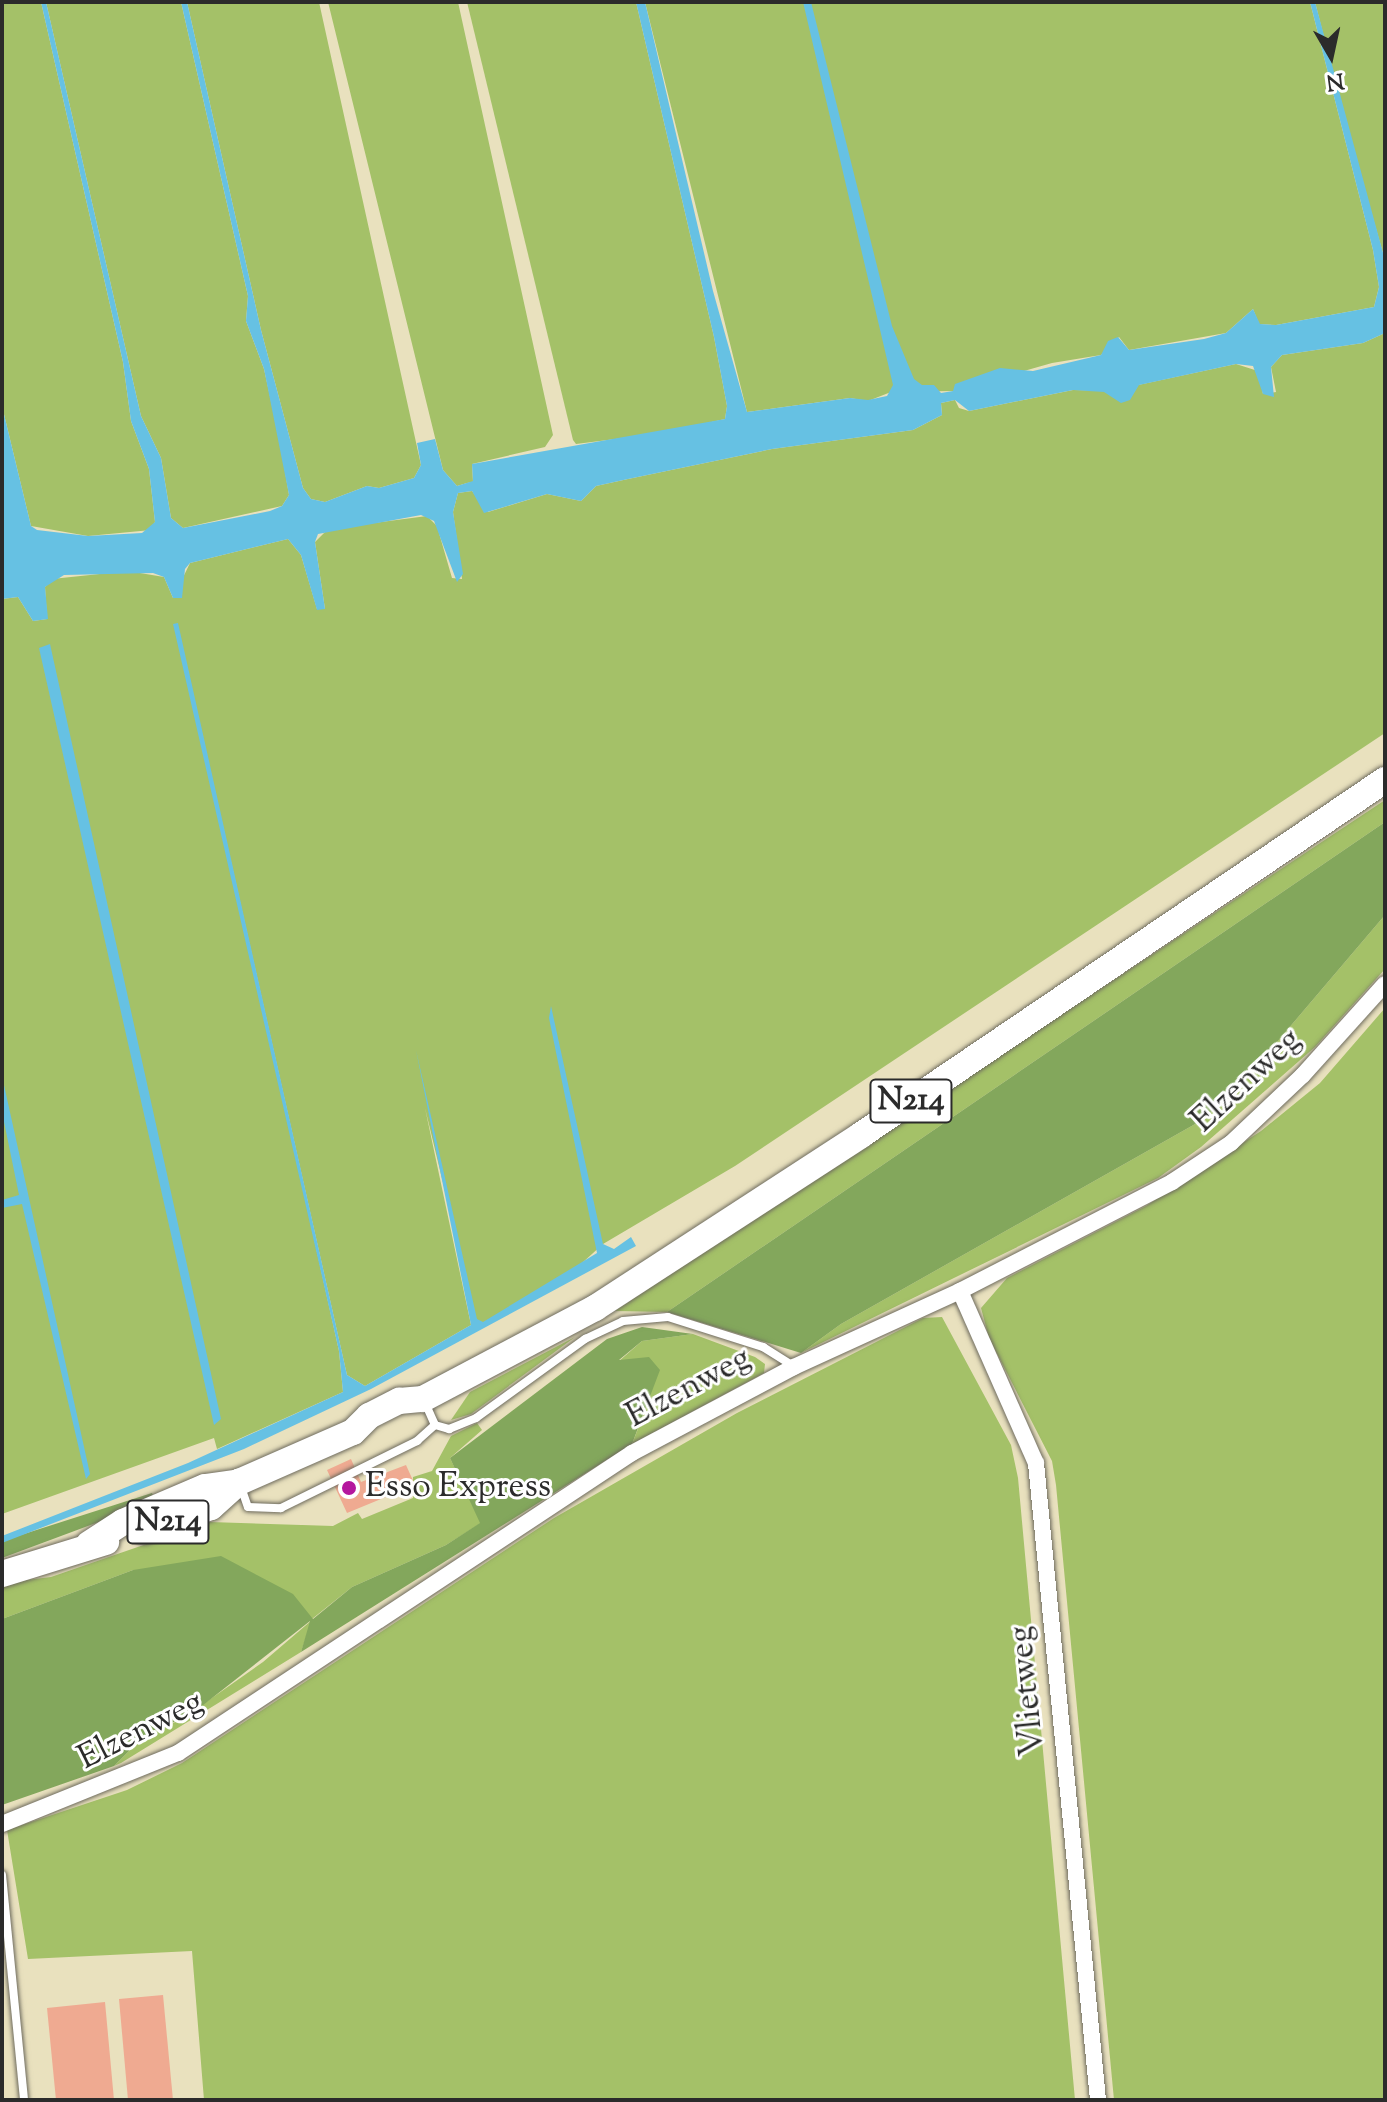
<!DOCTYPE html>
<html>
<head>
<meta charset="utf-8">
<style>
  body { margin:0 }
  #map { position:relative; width:1387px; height:2102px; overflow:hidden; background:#e9e1be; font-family:"Sorts Mill Goudy",serif }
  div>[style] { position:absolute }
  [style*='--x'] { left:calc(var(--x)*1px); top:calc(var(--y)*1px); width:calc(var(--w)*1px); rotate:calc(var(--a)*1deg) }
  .green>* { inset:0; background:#a4c168 }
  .forest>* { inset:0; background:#83a75c }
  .water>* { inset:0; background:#66c1e3 }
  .building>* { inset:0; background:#efaa91 }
  .roads { filter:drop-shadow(0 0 2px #6e6b5e) drop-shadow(0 0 2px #6e6b5e) }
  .lane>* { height:8px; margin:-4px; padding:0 4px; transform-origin:4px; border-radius:4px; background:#fff }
  .street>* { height:16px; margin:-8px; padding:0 8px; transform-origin:8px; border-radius:8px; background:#fff }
  .primary>* { height:26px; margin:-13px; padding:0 13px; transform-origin:13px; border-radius:13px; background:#fff }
  .dots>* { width:22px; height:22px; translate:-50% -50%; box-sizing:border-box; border:4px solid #fff; border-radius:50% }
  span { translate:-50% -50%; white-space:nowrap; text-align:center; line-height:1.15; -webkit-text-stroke:6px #fff; paint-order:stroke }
  .shield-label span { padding:2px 6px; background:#fff; border:2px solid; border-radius:6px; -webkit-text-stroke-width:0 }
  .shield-label { font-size:32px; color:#2b2b2b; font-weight:700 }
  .street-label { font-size:34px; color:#2b2b2b }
  .poi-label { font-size:34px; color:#2b2b2b }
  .left { translate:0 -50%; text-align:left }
  .frame { position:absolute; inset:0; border:4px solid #2b2b2b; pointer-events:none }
  .north { position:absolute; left:1291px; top:16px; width:80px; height:80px; -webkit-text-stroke:6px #fff; paint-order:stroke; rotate:171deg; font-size:22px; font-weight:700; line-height:32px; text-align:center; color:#2b2b2b }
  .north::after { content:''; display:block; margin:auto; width:28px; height:36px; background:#2b2b2b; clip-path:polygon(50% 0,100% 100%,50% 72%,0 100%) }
</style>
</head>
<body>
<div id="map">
  <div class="green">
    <div style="clip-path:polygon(2px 2px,41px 2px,123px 362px,131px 421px,149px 469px,155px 522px,151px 530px,88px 536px,31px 526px,2px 406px)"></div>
    <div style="clip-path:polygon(46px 2px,181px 2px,248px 296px,246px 321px,264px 369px,280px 442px,289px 495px,282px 506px,183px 528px,171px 518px,161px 458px,141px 416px)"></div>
    <div style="clip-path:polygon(187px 2px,319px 2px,421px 465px,414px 478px,379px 488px,367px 486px,325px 502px,311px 499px,303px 488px,261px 330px)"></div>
    <div style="clip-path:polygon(328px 2px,458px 2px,553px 435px,545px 447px,472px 464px,473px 482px,467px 483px,457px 486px,443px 470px)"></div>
    <div style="clip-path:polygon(467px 2px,636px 2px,714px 337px,727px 406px,725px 419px,663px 433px,576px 444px,573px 440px)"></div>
    <div style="clip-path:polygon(645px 2px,1310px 2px,1373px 250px,1379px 287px,1374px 307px,1276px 325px,1259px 324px,1253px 309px,1226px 333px,1129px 350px,1119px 337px,1101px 355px,1052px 363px,954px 391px,891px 392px,868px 401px,850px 398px,747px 412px)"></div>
    <div style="clip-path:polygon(1315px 2px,1385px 2px,1385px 260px,1352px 146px)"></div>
    <div style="clip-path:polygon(1385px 333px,1385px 733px,735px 1166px,603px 1244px,560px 1283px,478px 1328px,425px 1108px,471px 1325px,365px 1386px,347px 1375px,177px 623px,339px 1351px,343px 1392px,217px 1449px,214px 1438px,2px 1514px,2px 599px,18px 597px,33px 621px,47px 619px,45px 587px,52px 579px,128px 571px,164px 577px,173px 598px,190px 563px,288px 539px,301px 555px,317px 609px,325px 609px,315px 542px,328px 529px,427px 516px,437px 526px,452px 578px,462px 579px,453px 512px,458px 493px,472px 491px,488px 512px,547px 494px,581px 501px,596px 486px,628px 479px,772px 449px,913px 430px,942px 415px,941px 403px,955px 400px,959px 408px,969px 411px,1073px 390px,1132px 391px,1138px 385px,1236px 364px,1258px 371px,1263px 394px,1276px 392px,1271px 367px,1282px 355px,1363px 343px)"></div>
    <div style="clip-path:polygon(1385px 800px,1385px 822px,667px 1312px,615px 1311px)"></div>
    <div style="clip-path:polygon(1385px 915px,1385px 969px,1315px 1047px,1201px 1147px,1158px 1178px,801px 1353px,841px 1324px,1197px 1123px,1231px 1096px)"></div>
    <div style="clip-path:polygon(1385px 1008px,1385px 2100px,1114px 2100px,1056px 1485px,1052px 1461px,989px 1338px,981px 1308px,1007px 1278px,1146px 1206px,1261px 1131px,1320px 1083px)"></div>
    <div style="clip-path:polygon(942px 1317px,1011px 1445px,1018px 1478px,1075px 2100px,204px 2100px,192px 1951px,28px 1959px,7px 1830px,127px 1790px,182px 1763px,554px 1518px,737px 1413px,923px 1318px)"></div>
    <div style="clip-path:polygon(693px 1334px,755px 1357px,765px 1364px,764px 1373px,632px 1444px,647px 1406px,618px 1362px,642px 1341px)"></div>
    <div style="clip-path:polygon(575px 1337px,471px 1414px,451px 1420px,470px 1392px)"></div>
    <div style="clip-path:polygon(477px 1423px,482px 1430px,450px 1458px,481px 1523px,446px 1545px,352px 1587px,312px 1619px,301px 1652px,121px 1763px,114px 1766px,144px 1736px,182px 1719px,263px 1662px,312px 1620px,133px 1570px,2px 1619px,2px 1583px,51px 1577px,210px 1522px,333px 1526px,358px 1513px,362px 1519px,413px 1498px,413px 1477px,432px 1471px,451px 1436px)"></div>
  </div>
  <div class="forest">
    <div style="clip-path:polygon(1385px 822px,1385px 915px,1231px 1096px,1197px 1123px,841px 1324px,801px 1353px,667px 1312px)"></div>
    <div style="clip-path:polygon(642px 1327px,693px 1334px,642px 1341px,619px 1360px,649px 1357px,660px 1370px,632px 1444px,301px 1652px,310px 1621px,193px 1713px,144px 1736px,114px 1766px,2px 1805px,2px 1619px,133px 1570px,221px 1556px,293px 1594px,313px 1619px,352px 1587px,446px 1545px,480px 1523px,450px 1458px,607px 1339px)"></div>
    <div style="clip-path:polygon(152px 1493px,155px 1501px,2px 1558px,2px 1541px)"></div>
  </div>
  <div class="water">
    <div style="clip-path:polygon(41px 2px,46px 2px,141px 416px,161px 458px,171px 518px,183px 528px,270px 511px,282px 506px,289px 495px,264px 369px,246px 321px,248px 296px,181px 2px,187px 2px,261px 330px,303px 488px,311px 499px,325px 502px,367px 486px,379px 488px,414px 478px,421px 465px,417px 443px,435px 439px,443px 470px,457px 486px,473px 481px,472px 464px,725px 419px,727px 406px,714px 337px,636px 2px,645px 2px,713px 291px,747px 412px,850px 398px,868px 400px,887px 396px,893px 385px,803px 2px,811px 2px,892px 326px,914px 379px,922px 385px,934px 385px,941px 393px,953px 391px,955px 384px,1000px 368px,1033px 371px,1101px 355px,1108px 341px,1118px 337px,1129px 350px,1204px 339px,1226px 333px,1253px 309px,1260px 324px,1276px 325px,1374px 307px,1379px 287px,1373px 250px,1310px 2px,1315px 2px,1385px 260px,1385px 333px,1363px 343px,1282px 355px,1271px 367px,1274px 397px,1263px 394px,1253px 366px,1236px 364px,1139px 385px,1130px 400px,1121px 403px,1104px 392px,1073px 390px,969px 411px,955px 400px,941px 403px,942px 415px,913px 430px,772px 449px,628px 479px,596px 486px,581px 501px,547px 494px,484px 513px,472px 491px,458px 493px,453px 512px,463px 574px,457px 582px,434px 521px,421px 515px,318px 534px,315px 542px,325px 609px,317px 610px,301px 555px,288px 539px,190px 563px,185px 569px,182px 598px,173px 598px,164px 577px,153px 573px,64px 575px,45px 587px,48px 619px,33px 621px,18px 597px,2px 599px,2px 406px,31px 526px,37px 530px,88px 536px,142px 533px,155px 522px,149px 469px,131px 421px,123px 362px)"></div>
    <div style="clip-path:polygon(178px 623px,347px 1375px,365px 1386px,471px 1325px,416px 1050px,477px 1319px,483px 1322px,597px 1253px,549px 1018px,551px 1006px,603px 1244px,614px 1249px,631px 1237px,636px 1246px,371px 1389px,244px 1449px,2px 1543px,2px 1536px,188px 1463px,343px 1392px,339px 1351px,173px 624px)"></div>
    <div style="clip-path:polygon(50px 644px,221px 1419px,214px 1425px,39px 648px)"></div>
    <div style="clip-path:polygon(2px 1076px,90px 1474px,86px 1479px,22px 1204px,2px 1208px,2px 1200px,19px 1195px,2px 1112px)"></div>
  </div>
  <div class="building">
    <div style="clip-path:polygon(351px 1459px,361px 1482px,406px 1465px,415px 1485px,347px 1513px,327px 1470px)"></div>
    <div style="clip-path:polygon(163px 1995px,173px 2100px,128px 2100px,119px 1999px)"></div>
    <div style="clip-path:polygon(105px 2002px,114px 2100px,56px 2100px,47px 2008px)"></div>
  </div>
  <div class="roads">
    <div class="lane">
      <div style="--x:435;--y:1425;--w:15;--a:16"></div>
      <div style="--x:449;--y:1429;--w:29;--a:-22"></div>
      <div style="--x:476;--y:1418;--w:135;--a:-35.9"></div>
      <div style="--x:585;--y:1339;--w:42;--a:-25.3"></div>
      <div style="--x:623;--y:1321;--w:45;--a:-5.1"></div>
      <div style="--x:668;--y:1317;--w:100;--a:17.5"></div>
      <div style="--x:763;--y:1347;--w:36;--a:32"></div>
      <div style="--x:241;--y:1487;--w:21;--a:71"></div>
      <div style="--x:248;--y:1507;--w:33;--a:2"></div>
      <div style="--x:281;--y:1508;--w:152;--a:-26.2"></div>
      <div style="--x:417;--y:1441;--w:24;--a:-42"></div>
      <div style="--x:435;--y:1425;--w:24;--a:-114"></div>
      <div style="--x:2;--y:1875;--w:226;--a:84.4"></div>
    </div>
    <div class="street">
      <div style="--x:960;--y:1291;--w:188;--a:66.2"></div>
      <div style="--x:1036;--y:1463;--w:640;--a:84.44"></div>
      <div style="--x:2;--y:1824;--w:190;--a:-22"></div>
      <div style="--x:178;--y:1753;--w:544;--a:-33.46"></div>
      <div style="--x:632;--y:1453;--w:183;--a:-28"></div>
      <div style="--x:794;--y:1367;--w:183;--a:-24.6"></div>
      <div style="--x:960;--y:1291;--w:238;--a:-27.2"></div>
      <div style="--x:1172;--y:1182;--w:71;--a:-33.5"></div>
      <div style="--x:1231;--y:1143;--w:99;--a:-43.4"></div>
      <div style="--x:1303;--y:1075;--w:122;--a:-48"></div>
    </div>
    <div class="primary">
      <div style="--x:144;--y:1531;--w:71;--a:-19.7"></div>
      <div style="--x:211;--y:1507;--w:38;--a:-42"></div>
      <div style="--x:89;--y:1544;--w:40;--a:-32.9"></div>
      <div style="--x:123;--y:1522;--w:89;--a:-23.1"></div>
      <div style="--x:205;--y:1487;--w:34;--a:-8"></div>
      <div style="--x:239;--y:1482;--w:124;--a:-23.7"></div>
      <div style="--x:353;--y:1432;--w:23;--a:-45"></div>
      <div style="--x:369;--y:1416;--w:34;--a:-27"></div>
      <div style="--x:399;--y:1401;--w:24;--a:-5"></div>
      <div style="--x:423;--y:1399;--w:195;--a:-27.9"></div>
      <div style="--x:595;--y:1308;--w:317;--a:-33"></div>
      <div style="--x:861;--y:1135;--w:633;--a:-34.12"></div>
      <div style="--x:2;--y:1574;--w:109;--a:-17.1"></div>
    </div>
  </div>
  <div class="dots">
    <div style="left:349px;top:1488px;background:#b5179e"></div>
  </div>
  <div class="shield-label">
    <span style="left:911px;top:1101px">N214</span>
    <span style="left:168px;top:1522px">N214</span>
  </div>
  <div class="street-label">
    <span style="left:1247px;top:1081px;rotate:-43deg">Elzenweg</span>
    <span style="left:689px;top:1388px;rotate:-28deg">Elzenweg</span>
    <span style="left:1028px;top:1691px;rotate:-96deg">Vlietweg</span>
    <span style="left:141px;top:1731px;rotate:-27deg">Elzenweg</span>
  </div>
  <div class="poi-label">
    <span class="left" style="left:365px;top:1488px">Esso Express</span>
  </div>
  <div class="frame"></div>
  <div class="north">N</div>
</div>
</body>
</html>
